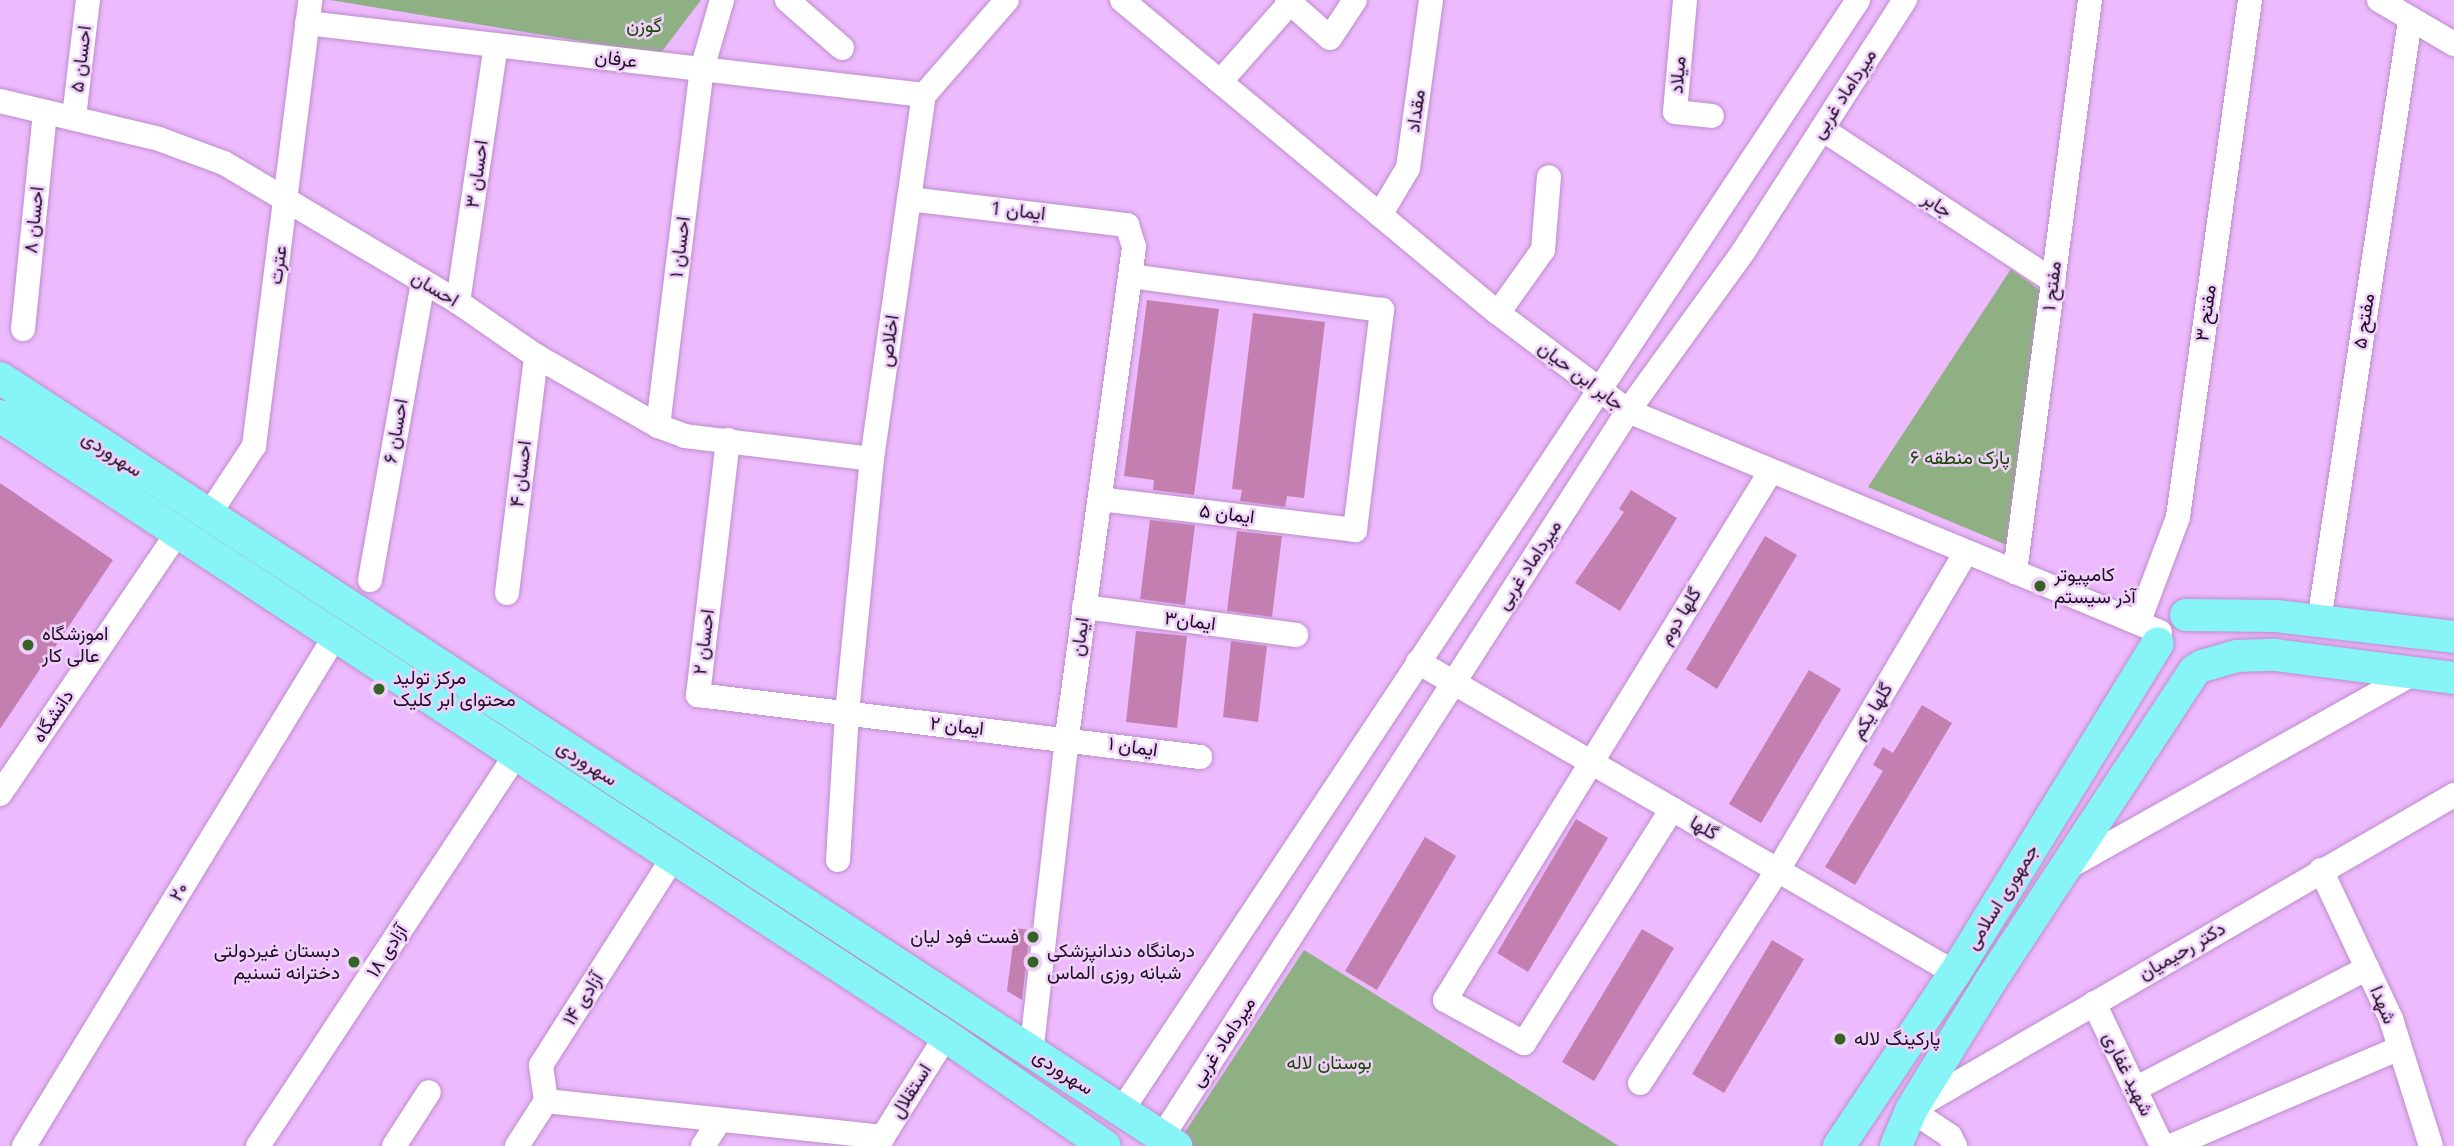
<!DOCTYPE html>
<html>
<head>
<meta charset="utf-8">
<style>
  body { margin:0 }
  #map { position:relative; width:2454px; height:1146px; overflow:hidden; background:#edbafd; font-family:"Open Sans",Vazirmatn,sans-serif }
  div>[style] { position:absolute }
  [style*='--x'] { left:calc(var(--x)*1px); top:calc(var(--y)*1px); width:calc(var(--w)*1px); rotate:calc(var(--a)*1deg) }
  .green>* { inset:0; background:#8eb083 }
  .building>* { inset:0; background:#c37fb0 }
  .roads { filter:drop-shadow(0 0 2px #be8dcd) drop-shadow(0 0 2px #be8dcd) }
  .minor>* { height:24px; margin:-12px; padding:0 12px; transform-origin:12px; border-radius:12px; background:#fff }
  .major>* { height:32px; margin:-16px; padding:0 16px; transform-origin:16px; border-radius:16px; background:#87f5f8 }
  .dots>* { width:19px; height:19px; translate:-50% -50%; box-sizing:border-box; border:4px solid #efd0f9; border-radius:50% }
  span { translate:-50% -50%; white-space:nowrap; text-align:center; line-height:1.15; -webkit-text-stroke:5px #efd0f9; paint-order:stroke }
  .park-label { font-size:19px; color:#194800 }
  .street-label { font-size:19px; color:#1e0c24 }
  .poi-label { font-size:19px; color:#1e0c24 }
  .left { translate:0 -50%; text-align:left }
  .right { translate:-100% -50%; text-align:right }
</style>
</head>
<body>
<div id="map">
  <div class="green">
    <div style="clip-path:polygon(330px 0,701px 0,660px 54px)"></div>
    <div style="clip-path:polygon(2011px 269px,2041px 291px,2009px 546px,1868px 487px)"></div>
    <div style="clip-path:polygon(1304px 950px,1619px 1146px,1176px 1146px)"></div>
  </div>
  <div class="building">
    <div style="clip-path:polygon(1147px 300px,1219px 309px,1194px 495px,1153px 490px,1154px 480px,1124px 476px)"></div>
    <div style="clip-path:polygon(1253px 313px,1325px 322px,1304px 498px,1287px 496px,1285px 507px,1240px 501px,1242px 490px,1232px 489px)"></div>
    <div style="clip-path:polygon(0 483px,113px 560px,0 729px)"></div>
    <div style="clip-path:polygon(1631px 490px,1677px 518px,1620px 611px,1575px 583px,1624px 512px,1619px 509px)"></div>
    <div style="clip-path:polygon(1150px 520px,1195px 525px,1185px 605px,1140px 599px)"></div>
    <div style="clip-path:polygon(1237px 531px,1282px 536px,1272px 617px,1227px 611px)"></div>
    <div style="clip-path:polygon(1765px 536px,1797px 555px,1717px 689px,1686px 669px)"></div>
    <div style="clip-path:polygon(1136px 631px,1187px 636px,1177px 728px,1126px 722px)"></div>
    <div style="clip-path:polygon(1231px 641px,1267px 646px,1258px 722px,1223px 717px)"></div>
    <div style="clip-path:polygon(1809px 670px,1841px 689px,1761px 823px,1729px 804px)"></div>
    <div style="clip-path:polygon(1922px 705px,1952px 723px,1855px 885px,1825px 867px,1883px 771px,1873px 765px,1883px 747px,1893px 753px)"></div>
    <div style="clip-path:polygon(1576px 819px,1608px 838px,1528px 972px,1497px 953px)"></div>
    <div style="clip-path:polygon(1425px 837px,1456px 856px,1377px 990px,1345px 971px)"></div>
    <div style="clip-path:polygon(1015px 928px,1030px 930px,1022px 1000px,1007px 991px)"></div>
    <div style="clip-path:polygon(1642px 929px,1674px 948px,1594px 1081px,1562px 1062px)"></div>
    <div style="clip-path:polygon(1772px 940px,1804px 959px,1724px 1093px,1692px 1074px)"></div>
  </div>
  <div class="roads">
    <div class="minor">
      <div style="--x:787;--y:0;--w:73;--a:41.1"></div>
      <div style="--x:1122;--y:0;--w:489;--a:39.8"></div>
      <div style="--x:1498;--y:313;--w:163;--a:37"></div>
      <div style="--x:1628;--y:411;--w:576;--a:22.56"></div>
      <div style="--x:1287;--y:0;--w:57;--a:41.5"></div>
      <div style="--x:1330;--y:38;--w:45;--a:-56.7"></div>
      <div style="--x:1685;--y:0;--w:112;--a:95.1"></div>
      <div style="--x:1675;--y:112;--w:37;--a:6"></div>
      <div style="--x:2379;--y:0;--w:87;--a:30.4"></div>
      <div style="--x:307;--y:23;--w:621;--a:6.66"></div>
      <div style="--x:1220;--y:82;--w:106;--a:-48.5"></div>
      <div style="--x:0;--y:101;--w:163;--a:13.4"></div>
      <div style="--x:159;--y:139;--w:69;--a:20.3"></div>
      <div style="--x:224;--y:163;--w:272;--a:30.7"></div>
      <div style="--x:458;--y:302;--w:95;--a:34.7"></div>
      <div style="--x:536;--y:356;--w:141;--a:29.8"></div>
      <div style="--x:658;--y:426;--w:29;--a:20"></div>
      <div style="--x:685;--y:436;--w:188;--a:7"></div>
      <div style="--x:74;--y:117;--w:118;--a:-83.2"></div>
      <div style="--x:1822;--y:129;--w:277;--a:33.3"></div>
      <div style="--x:909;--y:199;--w:220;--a:6.8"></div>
      <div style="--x:1127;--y:225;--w:23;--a:72"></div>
      <div style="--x:1134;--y:247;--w:496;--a:97.8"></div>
      <div style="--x:1067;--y:738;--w:316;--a:96.5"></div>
      <div style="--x:1380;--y:215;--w:55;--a:-59.2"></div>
      <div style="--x:1408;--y:168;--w:170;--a:-82.2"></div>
      <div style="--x:458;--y:302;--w:260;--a:-81.6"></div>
      <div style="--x:1498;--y:313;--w:77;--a:-54.5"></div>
      <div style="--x:1543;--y:250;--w:73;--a:-85.3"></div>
      <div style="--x:23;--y:329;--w:218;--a:-84.2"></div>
      <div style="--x:658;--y:426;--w:360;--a:-83"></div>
      <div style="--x:702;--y:69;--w:72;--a:-73.8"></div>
      <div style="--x:728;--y:440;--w:257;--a:96.7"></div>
      <div style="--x:698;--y:695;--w:506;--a:7.04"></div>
      <div style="--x:1100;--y:499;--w:257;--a:6.9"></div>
      <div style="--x:1355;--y:530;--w:222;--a:-83"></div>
      <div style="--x:1382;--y:310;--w:254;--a:-172.3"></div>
      <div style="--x:208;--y:516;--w:84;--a:-56.7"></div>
      <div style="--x:254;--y:446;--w:450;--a:-82.8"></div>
      <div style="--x:2015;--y:572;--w:577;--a:-82.53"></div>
      <div style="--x:370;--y:580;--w:303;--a:-79.9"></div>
      <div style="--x:507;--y:593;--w:239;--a:-83"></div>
      <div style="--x:1084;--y:607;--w:214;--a:7.5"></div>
      <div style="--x:2139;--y:621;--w:111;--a:-69.4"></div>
      <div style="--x:2178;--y:517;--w:522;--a:-82.07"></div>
      <div style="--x:2319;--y:621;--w:607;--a:-81.38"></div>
      <div style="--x:1418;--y:662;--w:621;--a:30.08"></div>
      <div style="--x:0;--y:794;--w:313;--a:-55.8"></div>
      <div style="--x:1672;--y:809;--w:277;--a:122.3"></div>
      <div style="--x:1524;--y:1043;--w:90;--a:-151.4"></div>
      <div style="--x:1445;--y:1000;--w:621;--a:-58.36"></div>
      <div style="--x:838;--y:860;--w:147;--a:-86.5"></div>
      <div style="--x:847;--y:713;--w:255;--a:-84.4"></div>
      <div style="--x:872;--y:459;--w:368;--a:-81.9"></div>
      <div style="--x:924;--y:95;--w:126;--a:-48.9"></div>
      <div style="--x:2065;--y:869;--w:400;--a:-29.3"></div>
      <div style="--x:2321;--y:870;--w:165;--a:64.8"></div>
      <div style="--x:2391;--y:1019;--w:133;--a:72.5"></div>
      <div style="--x:2094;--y:1003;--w:158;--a:64.6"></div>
      <div style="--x:1640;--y:1083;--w:254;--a:-57.1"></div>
      <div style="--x:1778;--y:870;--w:369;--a:-59.4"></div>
      <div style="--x:2135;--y:1089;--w:262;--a:-27.5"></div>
      <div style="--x:546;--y:1101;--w:339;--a:6.1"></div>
      <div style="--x:1122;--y:1110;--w:1332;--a:-56.45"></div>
      <div style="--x:1162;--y:1137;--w:863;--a:-57.3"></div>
      <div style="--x:1628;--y:411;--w:196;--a:-54.1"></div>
      <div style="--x:1743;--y:252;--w:300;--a:-57.3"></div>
      <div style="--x:24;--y:1146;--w:595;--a:-58.61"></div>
      <div style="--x:258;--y:1146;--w:467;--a:-56.6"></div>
      <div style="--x:394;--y:1146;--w:64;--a:-57.1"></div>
      <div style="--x:517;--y:1146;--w:54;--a:-57.2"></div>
      <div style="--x:546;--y:1101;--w:36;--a:-98"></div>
      <div style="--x:541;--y:1065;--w:246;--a:-57.5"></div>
      <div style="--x:703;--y:1146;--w:31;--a:-57"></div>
      <div style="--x:877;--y:1146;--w:130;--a:-57.9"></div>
      <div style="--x:1955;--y:1146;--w:11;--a:-117"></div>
      <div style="--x:1950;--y:1136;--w:47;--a:-146.3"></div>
      <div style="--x:1911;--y:1110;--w:628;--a:-30.12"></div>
      <div style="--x:2171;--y:1146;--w:249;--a:-23.2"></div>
    </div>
    <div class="major">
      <div style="--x:0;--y:378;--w:1405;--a:33.15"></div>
      <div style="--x:0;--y:416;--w:1131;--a:33.24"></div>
      <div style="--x:946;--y:1036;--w:193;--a:34.7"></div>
      <div style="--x:2186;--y:615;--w:90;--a:0.6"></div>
      <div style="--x:2276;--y:616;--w:179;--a:6.7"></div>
      <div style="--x:2202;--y:666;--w:36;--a:-16"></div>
      <div style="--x:2237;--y:656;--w:38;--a:-2"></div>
      <div style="--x:2275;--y:655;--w:180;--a:7.3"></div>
      <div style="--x:1839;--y:1146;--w:208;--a:-56.2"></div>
      <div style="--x:1955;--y:973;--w:387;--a:-58.4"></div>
      <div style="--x:1896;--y:1146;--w:39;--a:-67"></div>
      <div style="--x:1911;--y:1110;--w:150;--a:-58.3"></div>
      <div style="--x:1990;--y:982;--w:373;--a:-56.7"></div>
    </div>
  </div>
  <div class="dots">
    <div style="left:2040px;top:586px;background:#356323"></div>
    <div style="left:28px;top:645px;background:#356323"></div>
    <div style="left:379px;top:689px;background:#356323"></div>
    <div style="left:1033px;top:937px;background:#356323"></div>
    <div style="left:354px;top:962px;background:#356323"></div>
    <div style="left:1033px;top:962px;background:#356323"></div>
    <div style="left:1840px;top:1039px;background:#356323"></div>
  </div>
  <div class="park-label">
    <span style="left:644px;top:26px">گوزن</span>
    <span style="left:1960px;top:458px">پارک منطقه ۶</span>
    <span style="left:1329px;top:1063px">بوستان لاله</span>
  </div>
  <div class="street-label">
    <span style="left:81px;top:59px;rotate:-83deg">احسان ۵</span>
    <span style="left:616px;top:59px;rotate:7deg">عرفان</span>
    <span style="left:1678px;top:75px;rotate:-85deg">میلاد</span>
    <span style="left:1844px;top:94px;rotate:-57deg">میرداماد غربی</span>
    <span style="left:1416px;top:111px;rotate:-82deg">مقداد</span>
    <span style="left:477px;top:174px;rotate:-82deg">احسان ۳</span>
    <span style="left:1937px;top:205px;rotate:33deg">جابر</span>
    <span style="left:1018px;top:211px;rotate:6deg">ایمان 1</span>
    <span style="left:34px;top:220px;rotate:-84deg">احسان ۸</span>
    <span style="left:680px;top:247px;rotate:-83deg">احسان ۱</span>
    <span style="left:278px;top:265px;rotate:-82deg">عترت</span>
    <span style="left:2052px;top:286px;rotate:-83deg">مفتح ۱</span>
    <span style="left:435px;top:289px;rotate:31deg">احسان</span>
    <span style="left:2206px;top:313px;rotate:-82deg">مفتح ۳</span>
    <span style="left:2364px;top:321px;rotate:-81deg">مفتح ۵</span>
    <span style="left:889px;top:341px;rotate:-82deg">اخلاص</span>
    <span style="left:1581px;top:376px;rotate:37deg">جابر ابن حیان</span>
    <span style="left:396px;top:431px;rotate:-80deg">احسان ۶</span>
    <span style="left:112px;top:454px;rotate:33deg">سهروردی</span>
    <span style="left:521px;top:474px;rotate:-83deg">احسان ۴</span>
    <span style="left:1227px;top:514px;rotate:7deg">ایمان ۵</span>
    <span style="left:1529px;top:565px;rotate:-57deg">میرداماد غربی</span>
    <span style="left:1680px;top:616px;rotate:-58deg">گلها دوم</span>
    <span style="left:1190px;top:621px;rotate:7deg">ایمان۳</span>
    <span style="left:1080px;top:637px;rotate:-82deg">ایمان</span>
    <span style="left:704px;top:642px;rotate:-83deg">احسان ۲</span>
    <span style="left:1872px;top:711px;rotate:-59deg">گلها یکم</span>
    <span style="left:53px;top:716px;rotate:-56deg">دانشگاه</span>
    <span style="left:957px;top:726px;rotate:6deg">ایمان ۲</span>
    <span style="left:1133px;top:747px;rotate:8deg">ایمان ۱</span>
    <span style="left:587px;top:763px;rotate:33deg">سهروردی</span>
    <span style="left:1704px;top:828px;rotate:30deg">گلها</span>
    <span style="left:179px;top:892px;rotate:-59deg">۲۰</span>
    <span style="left:2002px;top:897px;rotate:-58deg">جمهوری اسلامی</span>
    <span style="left:387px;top:951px;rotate:-57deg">آزادی ۱۸</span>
    <span style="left:2182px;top:951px;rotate:-30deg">دکتر رحیمیان</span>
    <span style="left:583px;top:999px;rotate:-58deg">آزادی ۱۴</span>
    <span style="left:2383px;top:1005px;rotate:67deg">شهدا</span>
    <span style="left:1223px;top:1042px;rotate:-57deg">میرداماد غربی</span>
    <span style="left:1063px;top:1072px;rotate:33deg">سهروردی</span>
    <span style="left:2128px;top:1074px;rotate:64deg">شهید غفاری</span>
    <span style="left:911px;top:1091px;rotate:-58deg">استقلال</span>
  </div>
  <div class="poi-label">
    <span class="left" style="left:2054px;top:586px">کامپیوتر<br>آذر سیستم</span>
    <span class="left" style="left:42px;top:645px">اموزشگاه<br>عالی کار</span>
    <span class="left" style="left:393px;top:689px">مرکز تولید<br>محتوای ابر کلیک</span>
    <span class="right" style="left:1019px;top:937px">فست فود لیان</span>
    <span class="right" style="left:340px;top:962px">دبستان غیردولتی<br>دخترانه تسنیم</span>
    <span class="left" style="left:1047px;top:962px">درمانگاه دندان‍‍پزشکی<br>شبانه روزی الماس</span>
    <span class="left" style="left:1854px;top:1039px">پارکینگ لاله</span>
  </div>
</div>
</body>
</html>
